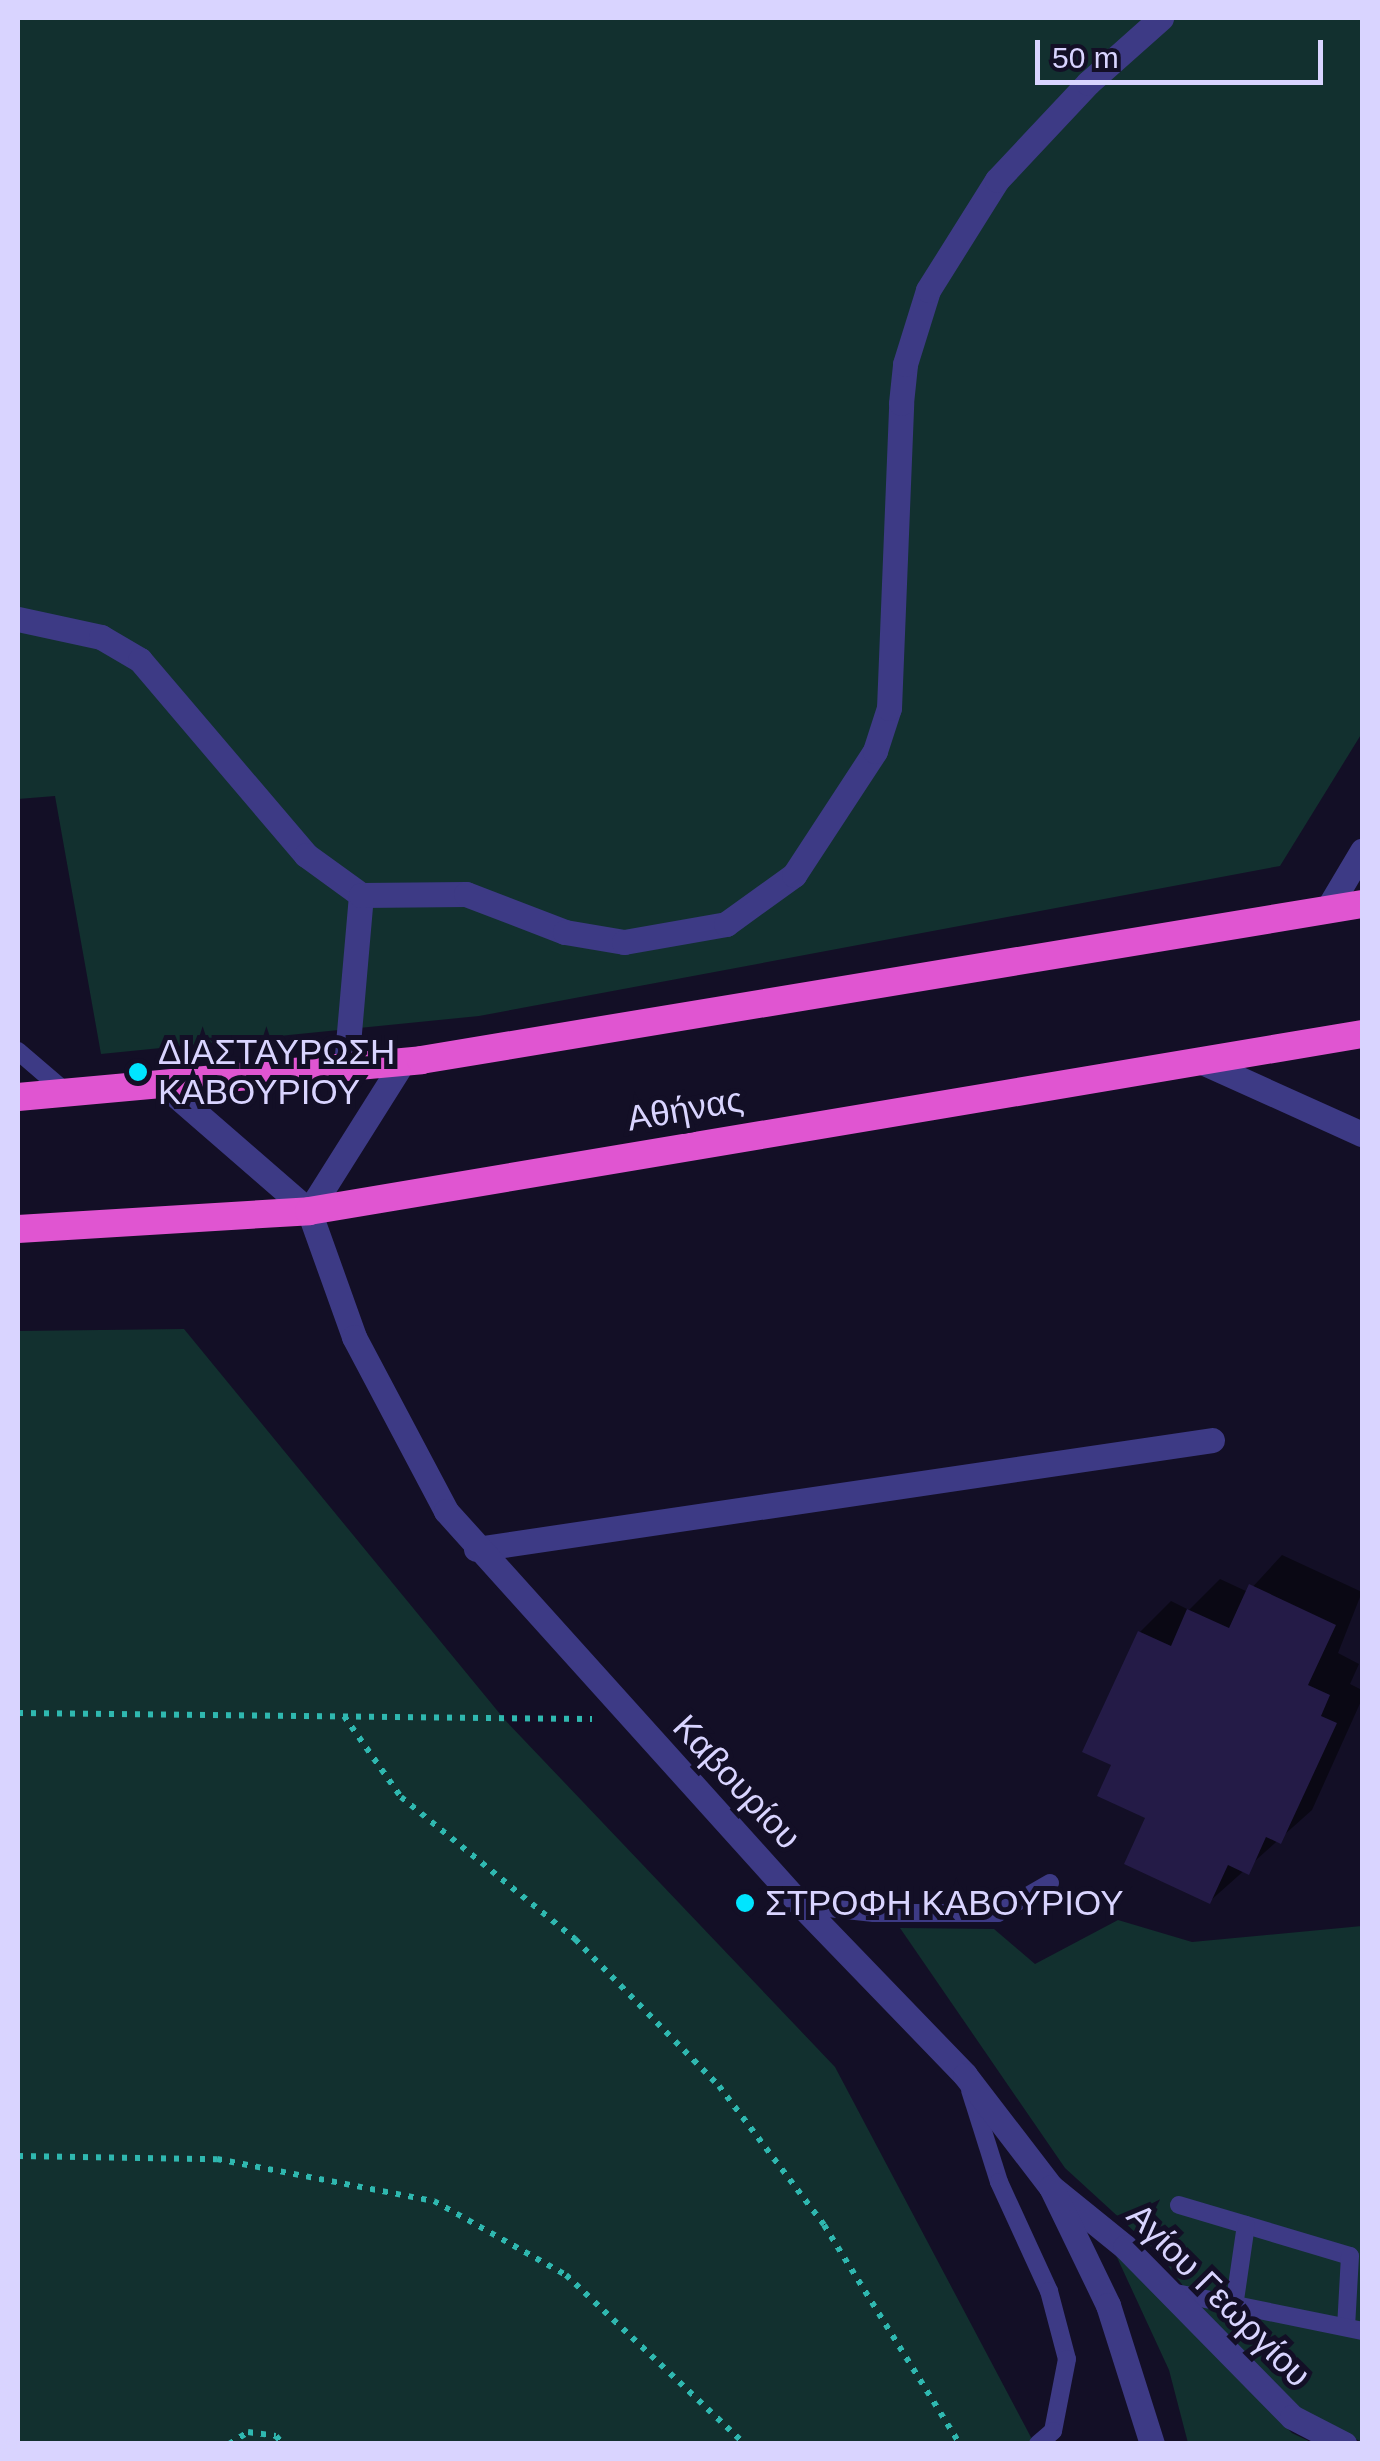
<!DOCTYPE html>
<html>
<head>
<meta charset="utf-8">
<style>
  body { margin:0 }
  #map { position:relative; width:1380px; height:2461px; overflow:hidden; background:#130f26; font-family:Arial,sans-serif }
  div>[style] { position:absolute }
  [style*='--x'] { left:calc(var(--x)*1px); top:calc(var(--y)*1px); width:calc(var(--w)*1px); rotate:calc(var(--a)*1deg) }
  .green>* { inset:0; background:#12302f }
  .shadow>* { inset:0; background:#0007 }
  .building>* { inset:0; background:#241b47 }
  .path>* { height:6px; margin-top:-3px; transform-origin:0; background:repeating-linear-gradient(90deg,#2fb8b0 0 5px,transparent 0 13px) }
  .service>* { height:18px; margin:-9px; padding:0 9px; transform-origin:9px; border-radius:9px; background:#3d3a85 }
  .minor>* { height:25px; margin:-12.5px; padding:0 12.5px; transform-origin:12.5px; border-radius:12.5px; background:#3d3a85 }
  .tertiary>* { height:25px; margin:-12.5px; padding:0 12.5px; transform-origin:12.5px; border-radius:12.5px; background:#3d3a85 }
  .trunk>* { height:28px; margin:-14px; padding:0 14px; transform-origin:14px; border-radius:14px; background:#e055d1 }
  .dots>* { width:28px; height:28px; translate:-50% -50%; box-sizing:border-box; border:5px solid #130f26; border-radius:50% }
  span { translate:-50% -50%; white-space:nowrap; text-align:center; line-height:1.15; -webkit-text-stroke:10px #130f26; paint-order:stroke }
  .poi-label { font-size:35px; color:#d9d4ff }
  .left { translate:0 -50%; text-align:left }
  .street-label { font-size:35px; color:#d9d4ff }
  .frame { position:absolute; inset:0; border:20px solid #d9d4ff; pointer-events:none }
  .scale { position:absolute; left:1035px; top:40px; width:288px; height:45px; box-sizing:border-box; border:5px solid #d9d4ff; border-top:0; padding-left:12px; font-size:30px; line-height:35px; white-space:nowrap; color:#d9d4ff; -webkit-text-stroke:8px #130f26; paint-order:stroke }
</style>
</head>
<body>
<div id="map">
  <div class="green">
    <div style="clip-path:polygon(18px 18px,1362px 18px,1362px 733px,1280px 866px,479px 1016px,101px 1054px,55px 796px,18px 799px)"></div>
    <div style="clip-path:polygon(184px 1329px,505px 1720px,835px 2067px,1034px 2443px,18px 2443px,18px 1331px)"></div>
    <div style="clip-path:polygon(1118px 1920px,1192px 1942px,1362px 1926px,1362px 2442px,1301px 2412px,1225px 2342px,1160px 2255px,1065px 2168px,900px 1928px,994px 1929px,1035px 1964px)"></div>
    <div style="clip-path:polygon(1115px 2253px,1292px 2433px,1313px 2443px,1188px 2443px,1169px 2370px)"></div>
  </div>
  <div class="shadow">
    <div style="clip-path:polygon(1282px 1555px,1362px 1592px,1338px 1653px,1359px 1664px,1350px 1684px,1362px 1690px,1362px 1699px,1312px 1810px,1210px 1901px,1114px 1764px,1140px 1632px,1171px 1601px,1189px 1610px,1220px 1579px,1248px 1592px)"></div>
  </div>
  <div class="building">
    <div style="clip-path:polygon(1249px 1584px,1336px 1625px,1308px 1685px,1330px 1695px,1321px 1716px,1337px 1723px,1281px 1844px,1266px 1837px,1249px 1875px,1228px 1865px,1210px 1904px,1124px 1864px,1145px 1818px,1097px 1796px,1111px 1765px,1082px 1752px,1138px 1631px,1171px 1646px,1187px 1609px,1229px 1628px)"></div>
  </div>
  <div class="path">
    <div style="--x:18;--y:1713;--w:574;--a:0.6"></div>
    <div style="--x:344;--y:1716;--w:99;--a:54.9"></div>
    <div style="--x:401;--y:1797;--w:225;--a:39.2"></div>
    <div style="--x:575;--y:1939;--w:206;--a:45.6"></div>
    <div style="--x:719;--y:2086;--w:174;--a:52.9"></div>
    <div style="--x:824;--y:2225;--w:258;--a:58.2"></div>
    <div style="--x:18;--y:2156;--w:199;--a:0.9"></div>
    <div style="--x:217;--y:2159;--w:221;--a:11"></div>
    <div style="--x:434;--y:2201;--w:151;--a:29.3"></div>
    <div style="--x:566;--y:2275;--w:246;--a:43.4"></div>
    <div style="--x:229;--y:2444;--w:22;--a:-32"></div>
    <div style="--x:248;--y:2432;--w:28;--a:8"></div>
    <div style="--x:276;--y:2436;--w:11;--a:49"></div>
  </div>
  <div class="service">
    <div style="--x:18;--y:1051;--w:65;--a:40.6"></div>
    <div style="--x:801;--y:1905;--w:73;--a:6.3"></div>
    <div style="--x:874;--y:1913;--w:124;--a:0"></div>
    <div style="--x:998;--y:1913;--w:60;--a:-30"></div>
    <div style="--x:970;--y:2090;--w:96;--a:72.5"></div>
    <div style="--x:999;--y:2182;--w:120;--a:65.4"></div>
    <div style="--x:1049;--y:2291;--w:70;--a:75.2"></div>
    <div style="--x:1067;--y:2359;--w:73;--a:101"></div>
    <div style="--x:1053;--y:2431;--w:20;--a:139"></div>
    <div style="--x:1179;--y:2205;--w:178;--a:16.6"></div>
    <div style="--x:1350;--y:2256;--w:71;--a:93.2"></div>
    <div style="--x:1171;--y:2292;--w:195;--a:11.5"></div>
    <div style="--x:1234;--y:2307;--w:83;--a:-81.7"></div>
  </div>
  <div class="minor">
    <div style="--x:18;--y:619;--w:85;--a:12.2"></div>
    <div style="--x:101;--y:637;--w:45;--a:30.5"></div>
    <div style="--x:140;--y:660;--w:256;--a:49.6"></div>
    <div style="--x:306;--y:855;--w:68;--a:36"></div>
    <div style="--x:361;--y:895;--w:174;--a:95"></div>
    <div style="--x:361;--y:895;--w:105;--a:-0.5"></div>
    <div style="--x:466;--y:894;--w:106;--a:21"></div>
    <div style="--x:565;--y:932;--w:60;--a:9.6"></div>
    <div style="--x:624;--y:942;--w:104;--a:-10"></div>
    <div style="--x:726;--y:924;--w:84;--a:-35.8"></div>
    <div style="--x:794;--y:875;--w:148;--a:-56.8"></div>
    <div style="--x:875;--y:751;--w:45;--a:-72"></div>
    <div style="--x:889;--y:708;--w:305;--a:-87.7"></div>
    <div style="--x:901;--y:403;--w:39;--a:-84"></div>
    <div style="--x:905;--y:364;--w:77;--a:-72.7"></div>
    <div style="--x:928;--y:290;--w:130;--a:-57.9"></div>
    <div style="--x:997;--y:180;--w:133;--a:-46.8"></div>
    <div style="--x:1088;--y:83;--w:98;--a:-41.7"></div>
    <div style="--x:1327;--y:910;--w:69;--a:-59.3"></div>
    <div style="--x:1200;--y:1061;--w:178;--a:24.3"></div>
    <div style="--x:476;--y:1549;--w:744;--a:-8.42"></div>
    <div style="--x:1051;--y:2187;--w:95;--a:39"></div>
    <div style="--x:1125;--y:2247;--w:238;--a:45.5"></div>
    <div style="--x:1292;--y:2417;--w:59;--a:27.4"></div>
  </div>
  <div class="tertiary">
    <div style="--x:165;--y:1086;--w:191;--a:41"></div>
    <div style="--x:309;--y:1211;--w:134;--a:70.3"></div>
    <div style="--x:354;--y:1337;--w:197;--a:62.1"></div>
    <div style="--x:446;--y:1511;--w:530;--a:47.98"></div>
    <div style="--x:801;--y:1905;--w:236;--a:46"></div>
    <div style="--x:965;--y:2075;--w:141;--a:52.5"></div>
    <div style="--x:1051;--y:2187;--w:131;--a:64.2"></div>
    <div style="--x:1108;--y:2305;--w:146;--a:72.4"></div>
    <div style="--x:309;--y:1211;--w:176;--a:-57.8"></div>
  </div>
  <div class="trunk">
    <div style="--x:18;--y:1097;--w:405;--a:-5.2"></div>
    <div style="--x:421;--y:1060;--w:954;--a:-9.41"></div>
    <div style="--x:18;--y:1229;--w:292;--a:-3.5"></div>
    <div style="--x:309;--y:1211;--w:1068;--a:-9.54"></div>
  </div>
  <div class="dots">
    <div style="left:138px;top:1072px;background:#00e5ff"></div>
    <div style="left:745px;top:1903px;background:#00e5ff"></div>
  </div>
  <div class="poi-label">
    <span class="left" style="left:158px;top:1072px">ΔΙΑΣΤΑΥΡΩΣΗ<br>ΚΑΒΟΥΡΙΟΥ</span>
    <span class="left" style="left:765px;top:1903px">ΣΤΡΟΦΗ ΚΑΒΟΥΡΙΟΥ</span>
  </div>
  <div class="street-label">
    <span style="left:685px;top:1109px;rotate:-10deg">Αθήνας</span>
    <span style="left:737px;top:1782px;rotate:47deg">Καβουρίου</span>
    <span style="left:1219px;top:2295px;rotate:45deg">Αγίου Γεωργίου</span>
  </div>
  <div class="frame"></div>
  <div class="scale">50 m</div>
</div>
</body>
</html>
